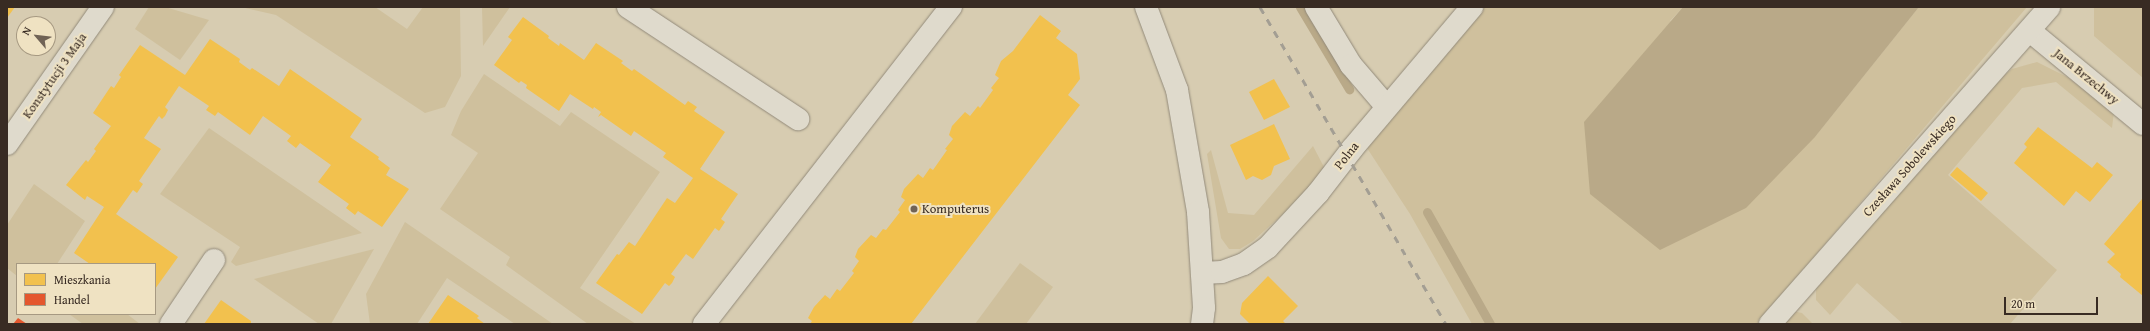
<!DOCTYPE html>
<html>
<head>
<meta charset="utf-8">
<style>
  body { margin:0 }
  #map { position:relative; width:2150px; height:331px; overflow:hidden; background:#d7ccb1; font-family:"Gentium Book Plus",serif }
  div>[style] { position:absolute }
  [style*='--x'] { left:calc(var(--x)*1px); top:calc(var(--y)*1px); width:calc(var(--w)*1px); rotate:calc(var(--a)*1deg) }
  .green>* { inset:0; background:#cfc09d }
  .water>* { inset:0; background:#b9a988 }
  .homes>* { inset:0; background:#f2c14e }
  .shops>* { inset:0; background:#e4572e }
  .stream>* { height:9px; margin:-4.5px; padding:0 4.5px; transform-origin:4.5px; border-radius:4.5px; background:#b9a988 }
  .roads { filter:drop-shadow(0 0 1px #928a7a) drop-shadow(0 0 1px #928a7a) }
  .street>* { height:22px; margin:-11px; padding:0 11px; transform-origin:11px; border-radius:11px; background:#dfdacc }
  .rail>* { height:3px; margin-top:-1.5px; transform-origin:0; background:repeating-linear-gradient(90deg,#a39e93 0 7px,transparent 0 14px) }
  .dots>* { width:11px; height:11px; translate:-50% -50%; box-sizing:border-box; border:2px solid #efe2c2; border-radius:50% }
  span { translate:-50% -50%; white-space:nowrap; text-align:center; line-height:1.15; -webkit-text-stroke:4px #efe2c2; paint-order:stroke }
  .street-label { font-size:13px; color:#382b23 }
  .poi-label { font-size:13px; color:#382b23 }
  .left { translate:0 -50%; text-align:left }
  .frame { position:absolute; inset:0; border:8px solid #382b23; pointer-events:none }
  .legend { position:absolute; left:16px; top:263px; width:140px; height:52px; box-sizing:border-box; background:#efe2c2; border:1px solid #a69982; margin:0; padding:5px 7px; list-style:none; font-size:12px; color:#382b23 }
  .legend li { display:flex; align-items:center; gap:8px; height:20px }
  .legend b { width:20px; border:1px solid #a69982 }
  .north { position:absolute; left:16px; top:16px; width:40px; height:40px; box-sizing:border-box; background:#efe2c2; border:1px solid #a69982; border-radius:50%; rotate:298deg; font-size:11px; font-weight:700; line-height:16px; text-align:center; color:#382b23 }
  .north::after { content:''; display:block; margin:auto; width:14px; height:18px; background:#706355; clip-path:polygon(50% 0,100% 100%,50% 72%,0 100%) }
  .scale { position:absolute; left:2004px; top:297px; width:94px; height:18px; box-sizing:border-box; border:2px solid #382b23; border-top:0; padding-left:5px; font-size:12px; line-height:14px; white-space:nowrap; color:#382b23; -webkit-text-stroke:3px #efe2c2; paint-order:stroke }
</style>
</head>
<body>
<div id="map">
  <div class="green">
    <div style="clip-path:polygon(149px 7px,165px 7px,209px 20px,180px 60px,135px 29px)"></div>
    <div style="clip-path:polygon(241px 7px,375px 7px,407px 29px,423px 7px,460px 7px,461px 76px,445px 107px,425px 113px,276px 15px)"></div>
    <div style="clip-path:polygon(482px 7px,510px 7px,483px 46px)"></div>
    <div style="clip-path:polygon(1485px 7px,1683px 7px,1670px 21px,1815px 137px,1919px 7px,2027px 7px,1757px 324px,1472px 324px,1410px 214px,1367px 148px)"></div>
    <div style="clip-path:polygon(2094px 7px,2143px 7px,2143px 78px,2094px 36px)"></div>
    <div style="clip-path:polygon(2037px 62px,2067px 77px,2114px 112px,2112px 128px,2056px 82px,2022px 88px,1948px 175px,2057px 270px,2010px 324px,1903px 324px,1857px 283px,1830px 315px,1816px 300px,1816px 285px,1990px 87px,2012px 69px)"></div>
    <div style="clip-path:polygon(484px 74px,560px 126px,571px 112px,660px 172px,580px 288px,636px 324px,588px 324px,506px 265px,510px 257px,440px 209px,478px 153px,451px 135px,461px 111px)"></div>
    <div style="clip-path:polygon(209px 128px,362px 233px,236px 266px,231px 262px,240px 247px,160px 194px)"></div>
    <div style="clip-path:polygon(1313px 146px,1325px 169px,1305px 194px,1253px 241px,1240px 249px,1229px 249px,1221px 238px,1207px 154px,1211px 150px,1228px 213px,1254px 215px)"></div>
    <div style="clip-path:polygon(34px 184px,85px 221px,57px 264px,17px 264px,17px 276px,7px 268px,7px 225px)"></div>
    <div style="clip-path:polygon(405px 222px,553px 324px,515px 324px,447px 278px,417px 324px,370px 324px,366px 294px)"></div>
    <div style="clip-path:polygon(374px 249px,331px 324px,319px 324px,254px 279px)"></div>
    <div style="clip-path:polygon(1020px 263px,1053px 287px,1026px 324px,975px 324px)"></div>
    <div style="clip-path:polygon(1792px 311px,1802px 313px,1813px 324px,1781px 324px)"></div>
    <div style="clip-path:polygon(69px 314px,127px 314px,140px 324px,83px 324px)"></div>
  </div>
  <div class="water">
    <div style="clip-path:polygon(1683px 7px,1919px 7px,1815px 137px,1746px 208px,1660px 250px,1590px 194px,1584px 122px)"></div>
  </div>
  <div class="homes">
    <div style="clip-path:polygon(7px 7px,15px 7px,7px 18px)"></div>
    <div style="clip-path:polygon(1040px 15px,1061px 31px,1056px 38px,1077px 54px,1080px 79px,1068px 95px,1080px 105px,911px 324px,810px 324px,812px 321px,808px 318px,814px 307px,825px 295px,830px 299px,837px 289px,840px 291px,854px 273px,852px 271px,859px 261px,855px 257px,858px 249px,871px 235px,876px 238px,883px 229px,886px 230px,900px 212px,898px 210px,905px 200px,901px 197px,904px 189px,918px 174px,923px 178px,930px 168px,933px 170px,947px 150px,945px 149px,953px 139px,949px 135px,952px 126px,965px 112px,970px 116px,978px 106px,980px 108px,993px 90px,991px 88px,999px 78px,995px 75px,1001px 61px,1013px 51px)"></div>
    <div style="clip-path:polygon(523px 17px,549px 36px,548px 38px,559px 46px,560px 43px,584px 60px,596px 43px,623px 61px,621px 63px,632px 71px,634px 69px,685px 105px,688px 101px,697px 107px,694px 111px,725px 132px,700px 169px,738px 194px,721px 219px,725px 222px,719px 231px,715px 228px,693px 259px,686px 254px,671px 274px,675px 277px,672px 283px,669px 286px,665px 283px,642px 314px,596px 283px,617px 254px,619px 255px,629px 242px,635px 246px,667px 198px,675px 203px,693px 178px,663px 157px,666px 153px,634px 131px,631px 136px,601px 115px,598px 117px,601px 112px,594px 107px,593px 109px,570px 94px,559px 111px,526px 88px,527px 85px,521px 81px,519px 83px,494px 65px,512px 40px,508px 37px)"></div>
    <div style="clip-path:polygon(210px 39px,240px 59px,239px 62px,250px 70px,252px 68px,279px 86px,290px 69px,362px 119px,350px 137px,379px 157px,378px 159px,390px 168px,386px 175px,409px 189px,382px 227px,358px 211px,355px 215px,346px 208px,349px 204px,318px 182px,331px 165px,300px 143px,296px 148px,287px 141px,291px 136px,263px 116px,250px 135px,218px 112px,215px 116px,206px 110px,209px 106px,179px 86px,165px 107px,168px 110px,165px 116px,162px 119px,159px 116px,144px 138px,161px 149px,139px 181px,143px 184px,137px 193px,133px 190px,116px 214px,178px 257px,155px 289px,155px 264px,90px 264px,74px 253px,104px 207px,87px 196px,85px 200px,66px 185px,86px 160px,88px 162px,96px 151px,94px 149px,111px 126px,93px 113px,111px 86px,114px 88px,121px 77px,119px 75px,140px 45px,185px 75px)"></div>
    <div style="clip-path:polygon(1274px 79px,1290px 107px,1264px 120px,1249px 92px)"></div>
    <div style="clip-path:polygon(1274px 124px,1290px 159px,1274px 166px,1271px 175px,1262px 180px,1253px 176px,1246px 180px,1230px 145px)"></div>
    <div style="clip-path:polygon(2038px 127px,2092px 168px,2097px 162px,2113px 175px,2090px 202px,2076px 191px,2064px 206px,2014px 163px,2027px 147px,2024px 144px)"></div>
    <div style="clip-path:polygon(1957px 167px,1988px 193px,1981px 201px,1950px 175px)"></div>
    <div style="clip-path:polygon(2142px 199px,2143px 200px,2143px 296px,2120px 277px,2121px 274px,2107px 262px,2115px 254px,2104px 244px)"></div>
    <div style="clip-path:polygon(1268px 276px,1298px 306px,1283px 321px,1286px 324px,1250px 324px,1240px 314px,1242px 303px)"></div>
    <div style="clip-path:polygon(448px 295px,479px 316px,477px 318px,485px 324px,428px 324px)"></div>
    <div style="clip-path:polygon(221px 300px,251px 321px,251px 324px,204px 324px)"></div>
  </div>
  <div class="shops">
    <div style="clip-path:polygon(18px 318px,27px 324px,13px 324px)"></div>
  </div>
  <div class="stream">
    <div style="--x:1300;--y:7;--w:96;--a:59.1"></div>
    <div style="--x:1427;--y:212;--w:129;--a:60.6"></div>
  </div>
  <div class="roads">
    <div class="street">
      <div style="--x:628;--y:7;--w:204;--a:33.4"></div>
      <div style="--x:1146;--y:7;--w:89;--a:69.5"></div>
      <div style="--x:1177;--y:90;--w:124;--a:80.2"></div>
      <div style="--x:1198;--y:212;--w:96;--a:86.4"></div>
      <div style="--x:1204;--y:308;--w:16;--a:97"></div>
      <div style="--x:1316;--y:7;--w:68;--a:58.9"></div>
      <div style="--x:1351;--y:65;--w:55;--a:49.4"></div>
      <div style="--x:2030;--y:31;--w:146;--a:39.5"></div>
      <div style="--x:7;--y:144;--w:167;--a:-55"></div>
      <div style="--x:1202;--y:273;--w:20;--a:-3"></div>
      <div style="--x:1222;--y:272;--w:23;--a:-20"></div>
      <div style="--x:1244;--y:264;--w:29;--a:-35"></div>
      <div style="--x:1268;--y:247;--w:74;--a:-47.2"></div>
      <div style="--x:1318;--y:193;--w:56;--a:-52.3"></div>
      <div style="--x:1352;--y:149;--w:186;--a:-49.8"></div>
      <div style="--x:171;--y:324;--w:77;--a:-56.1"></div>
      <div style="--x:704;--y:324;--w:402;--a:-52.1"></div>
      <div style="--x:1770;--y:324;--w:422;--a:-48.6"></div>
    </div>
  </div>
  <div class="rail">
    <div style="--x:1260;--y:7;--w:368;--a:59.6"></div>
  </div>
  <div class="dots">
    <div style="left:914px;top:209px;background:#706355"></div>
  </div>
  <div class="street-label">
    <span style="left:55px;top:76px;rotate:-55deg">Konstytucji 3 Maja</span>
    <span style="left:2086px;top:77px;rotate:39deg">Jana Brzechwy</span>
    <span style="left:1347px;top:156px;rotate:-52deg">Polna</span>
    <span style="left:1910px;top:166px;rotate:-48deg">Czesława Sobolewskiego</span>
  </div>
  <div class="poi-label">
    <span class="left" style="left:922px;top:209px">Komputerus</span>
  </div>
  <div class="frame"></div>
  <ul class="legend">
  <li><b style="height:11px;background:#f2c14e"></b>Mieszkania</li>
  <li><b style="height:11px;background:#e4572e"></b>Handel</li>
  </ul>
  <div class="north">N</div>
  <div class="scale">20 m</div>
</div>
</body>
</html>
